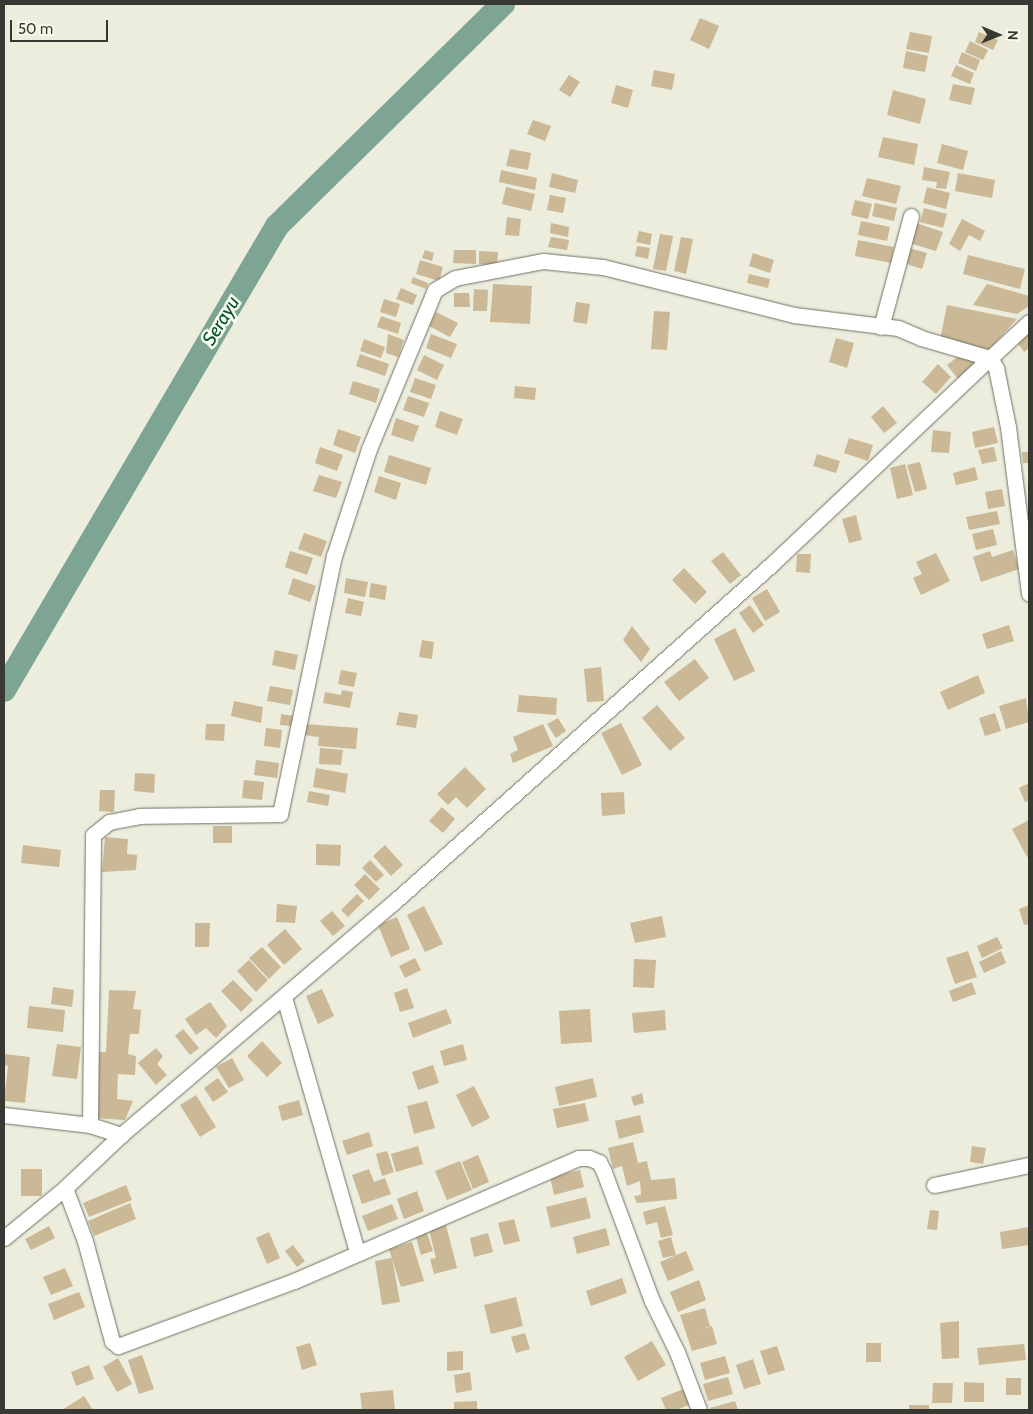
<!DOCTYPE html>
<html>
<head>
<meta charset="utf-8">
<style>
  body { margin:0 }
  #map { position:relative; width:1033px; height:1414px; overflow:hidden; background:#eceddd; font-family:Cabin,sans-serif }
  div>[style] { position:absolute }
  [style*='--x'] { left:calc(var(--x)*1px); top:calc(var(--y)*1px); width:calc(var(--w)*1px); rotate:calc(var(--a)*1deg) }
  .river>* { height:24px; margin:-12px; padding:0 12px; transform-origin:12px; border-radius:12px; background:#7ea593 }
  .building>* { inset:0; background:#cab896 }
  .roads { filter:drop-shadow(0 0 1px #6f7162) drop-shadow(0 0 1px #6f7162) }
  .minor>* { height:15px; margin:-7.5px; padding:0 7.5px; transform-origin:7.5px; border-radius:7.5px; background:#fff }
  span { translate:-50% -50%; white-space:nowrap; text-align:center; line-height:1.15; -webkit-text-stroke:5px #f9fbea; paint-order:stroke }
  .water-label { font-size:19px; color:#025139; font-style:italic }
  .frame { position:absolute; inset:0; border:5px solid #393933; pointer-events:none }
  .north { position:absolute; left:973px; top:10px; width:50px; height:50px; -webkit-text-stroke:4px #f9fbea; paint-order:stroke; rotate:91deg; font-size:14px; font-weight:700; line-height:20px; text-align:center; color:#393933 }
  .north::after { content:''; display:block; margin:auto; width:18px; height:22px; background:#393933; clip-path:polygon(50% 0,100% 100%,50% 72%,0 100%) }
  .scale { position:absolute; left:10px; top:20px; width:98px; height:22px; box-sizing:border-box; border:2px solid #393933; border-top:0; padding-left:6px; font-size:15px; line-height:18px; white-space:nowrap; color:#393933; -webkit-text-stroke:4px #f9fbea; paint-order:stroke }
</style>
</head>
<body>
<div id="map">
  <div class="river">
    <div style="--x:4;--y:690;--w:538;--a:-59.53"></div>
    <div style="--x:277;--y:226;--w:317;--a:-44.5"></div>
  </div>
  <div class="building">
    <div style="clip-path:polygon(700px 18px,719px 26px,709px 49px,690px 40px)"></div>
    <div style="clip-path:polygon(910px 32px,932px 36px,929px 53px,906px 49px)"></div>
    <div style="clip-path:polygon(979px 32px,998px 40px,993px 50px,975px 42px)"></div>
    <div style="clip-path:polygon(970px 41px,988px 50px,983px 60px,965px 52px)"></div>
    <div style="clip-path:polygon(906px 51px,928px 56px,925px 72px,903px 68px)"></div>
    <div style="clip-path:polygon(962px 52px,980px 60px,976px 71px,958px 63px)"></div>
    <div style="clip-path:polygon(956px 65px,974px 73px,970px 84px,951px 76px)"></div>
    <div style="clip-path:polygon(654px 70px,675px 74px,672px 90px,651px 86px)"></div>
    <div style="clip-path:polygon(569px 75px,580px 82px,570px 97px,559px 90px)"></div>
    <div style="clip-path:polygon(953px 84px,975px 88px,971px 105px,949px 100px)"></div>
    <div style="clip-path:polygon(616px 85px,633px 90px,628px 108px,611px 103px)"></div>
    <div style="clip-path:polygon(893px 90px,926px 99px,920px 124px,887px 115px)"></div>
    <div style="clip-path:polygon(533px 120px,551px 126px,545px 141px,527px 134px)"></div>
    <div style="clip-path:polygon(883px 137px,918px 144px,914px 165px,878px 157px)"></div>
    <div style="clip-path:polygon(942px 144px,968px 151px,963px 170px,937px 163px)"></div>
    <div style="clip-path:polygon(510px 149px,531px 153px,528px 170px,506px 166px)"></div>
    <div style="clip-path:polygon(924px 167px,950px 172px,946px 189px,936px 188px,937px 182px,922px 180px)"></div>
    <div style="clip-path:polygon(501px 170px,537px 178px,535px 190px,499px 182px)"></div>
    <div style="clip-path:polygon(552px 173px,578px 180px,575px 193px,549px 187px)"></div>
    <div style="clip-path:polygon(958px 173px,995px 180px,992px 198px,955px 191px)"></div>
    <div style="clip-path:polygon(867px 178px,901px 186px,896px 204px,862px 196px)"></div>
    <div style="clip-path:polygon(506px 187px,535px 194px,531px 211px,502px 204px)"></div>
    <div style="clip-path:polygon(927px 187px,950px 193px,946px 209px,923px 203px)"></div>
    <div style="clip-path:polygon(550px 195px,566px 198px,563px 213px,547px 210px)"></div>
    <div style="clip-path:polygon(855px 200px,872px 204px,868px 219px,851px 215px)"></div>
    <div style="clip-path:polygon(875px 203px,897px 208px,894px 221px,872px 216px)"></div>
    <div style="clip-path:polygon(924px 208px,947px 214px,943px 228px,920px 222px)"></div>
    <div style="clip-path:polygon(507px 217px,521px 219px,519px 236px,505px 235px)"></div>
    <div style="clip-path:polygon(962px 219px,985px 231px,980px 241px,969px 235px,960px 251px,949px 244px)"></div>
    <div style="clip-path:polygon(861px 221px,890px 227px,887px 241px,858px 235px)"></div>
    <div style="clip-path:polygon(551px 223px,569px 227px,568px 237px,550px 233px)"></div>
    <div style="clip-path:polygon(916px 223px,943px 232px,936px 251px,909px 243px)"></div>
    <div style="clip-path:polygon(639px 231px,652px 234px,650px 245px,636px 242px)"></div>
    <div style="clip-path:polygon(660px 234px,673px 236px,666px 271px,653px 269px)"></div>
    <div style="clip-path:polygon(551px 237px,569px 240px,567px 250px,548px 247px)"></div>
    <div style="clip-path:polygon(681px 237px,693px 239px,686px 274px,674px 271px)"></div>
    <div style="clip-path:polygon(858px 240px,894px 247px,891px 263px,855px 256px)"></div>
    <div style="clip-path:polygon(637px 246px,650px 248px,648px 259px,635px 256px)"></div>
    <div style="clip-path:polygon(909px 248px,927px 253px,922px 269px,904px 263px)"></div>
    <div style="clip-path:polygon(425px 250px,434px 253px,432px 261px,422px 258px)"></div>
    <div style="clip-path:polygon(454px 250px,476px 250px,476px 264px,453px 263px)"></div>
    <div style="clip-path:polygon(479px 251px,498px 252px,497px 265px,479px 264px)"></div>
    <div style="clip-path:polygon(753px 253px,774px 260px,770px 273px,749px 266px)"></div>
    <div style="clip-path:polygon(968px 255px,1025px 269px,1020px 289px,963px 274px)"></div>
    <div style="clip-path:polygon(420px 260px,443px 267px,439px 281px,416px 274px)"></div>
    <div style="clip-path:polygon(749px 274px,770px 279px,768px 288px,747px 283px)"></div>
    <div style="clip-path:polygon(413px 277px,428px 283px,426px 289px,411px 283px)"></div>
    <div style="clip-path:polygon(493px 284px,532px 286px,530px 324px,490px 322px)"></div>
    <div style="clip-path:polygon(987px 284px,1029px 296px,1029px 306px,1017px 314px,973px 305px)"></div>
    <div style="clip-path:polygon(401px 288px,417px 295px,413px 305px,396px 299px)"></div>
    <div style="clip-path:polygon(474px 289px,488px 290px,487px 311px,473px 311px)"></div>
    <div style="clip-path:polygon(454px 293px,469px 293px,470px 307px,454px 307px)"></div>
    <div style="clip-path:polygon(384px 299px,400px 304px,396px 317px,380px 312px)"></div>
    <div style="clip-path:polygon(576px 302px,590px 304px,587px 324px,573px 322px)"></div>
    <div style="clip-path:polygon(947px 305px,1017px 319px,989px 350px,940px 340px)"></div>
    <div style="clip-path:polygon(654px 311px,670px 312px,667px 350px,651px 349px)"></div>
    <div style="clip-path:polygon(436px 312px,458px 323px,450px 337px,429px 326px)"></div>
    <div style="clip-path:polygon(381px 316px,401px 323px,398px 334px,377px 327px)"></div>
    <div style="clip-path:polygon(1029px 331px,1029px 348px,1024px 352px,1016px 341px)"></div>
    <div style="clip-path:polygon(388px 334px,404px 340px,398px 357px,386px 353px)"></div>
    <div style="clip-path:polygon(431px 334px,457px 344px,451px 358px,426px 348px)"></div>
    <div style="clip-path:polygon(836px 338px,854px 343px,847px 368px,829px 362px)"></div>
    <div style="clip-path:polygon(364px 339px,385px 347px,381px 358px,360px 351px)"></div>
    <div style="clip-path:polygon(360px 354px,389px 364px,385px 376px,356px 366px)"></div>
    <div style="clip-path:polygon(424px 355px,444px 365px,437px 380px,417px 370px)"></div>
    <div style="clip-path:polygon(960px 355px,970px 357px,976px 365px,958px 379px,947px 365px)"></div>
    <div style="clip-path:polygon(938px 364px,951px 377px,936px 394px,922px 382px)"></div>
    <div style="clip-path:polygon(415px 378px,436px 385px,431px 399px,410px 392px)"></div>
    <div style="clip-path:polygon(353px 381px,380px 389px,376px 403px,349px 394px)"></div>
    <div style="clip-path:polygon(515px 386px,536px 388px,535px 400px,514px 398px)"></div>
    <div style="clip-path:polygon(408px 396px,429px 403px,424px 417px,403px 410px)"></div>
    <div style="clip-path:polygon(883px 406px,897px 423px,884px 433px,871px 417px)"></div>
    <div style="clip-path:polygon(440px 411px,463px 419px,457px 435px,435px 427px)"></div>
    <div style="clip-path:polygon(396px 418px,419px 426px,413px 442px,391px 435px)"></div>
    <div style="clip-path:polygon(994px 427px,998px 443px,975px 448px,972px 432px)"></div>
    <div style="clip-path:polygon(338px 429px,361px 437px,355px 453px,333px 445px)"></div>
    <div style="clip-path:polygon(933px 430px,951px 432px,949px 453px,931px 452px)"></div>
    <div style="clip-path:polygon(849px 438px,873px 445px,868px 461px,844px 453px)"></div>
    <div style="clip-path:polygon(320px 447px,343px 455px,337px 471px,315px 463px)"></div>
    <div style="clip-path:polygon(994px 447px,997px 461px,982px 464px,978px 450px)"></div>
    <div style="clip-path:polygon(1022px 452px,1029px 452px,1029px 463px,1023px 463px)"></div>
    <div style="clip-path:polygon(817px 454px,840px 461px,836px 473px,813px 466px)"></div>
    <div style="clip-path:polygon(389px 455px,431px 468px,426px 485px,384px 472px)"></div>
    <div style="clip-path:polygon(920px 462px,927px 489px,915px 492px,907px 465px)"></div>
    <div style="clip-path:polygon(905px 464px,913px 495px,897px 499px,890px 468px)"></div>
    <div style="clip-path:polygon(975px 467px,978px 480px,956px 485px,953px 473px)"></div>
    <div style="clip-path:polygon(319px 475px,342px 482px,336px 498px,313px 491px)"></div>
    <div style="clip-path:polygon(379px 476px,401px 483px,396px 500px,374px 492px)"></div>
    <div style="clip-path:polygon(1002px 489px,1005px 506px,988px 509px,985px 492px)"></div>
    <div style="clip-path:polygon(997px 511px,1000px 524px,969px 530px,966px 517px)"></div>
    <div style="clip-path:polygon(856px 515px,862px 540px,849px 543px,842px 519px)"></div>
    <div style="clip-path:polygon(993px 529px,997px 545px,976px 550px,972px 534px)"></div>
    <div style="clip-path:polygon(304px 533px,327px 541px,321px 557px,298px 549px)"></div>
    <div style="clip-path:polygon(1013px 550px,1019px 569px,981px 582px,973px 557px,990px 551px,992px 557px)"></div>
    <div style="clip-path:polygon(290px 551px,313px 558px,307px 575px,285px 567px)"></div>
    <div style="clip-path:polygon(723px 552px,741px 575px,730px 584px,711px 561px)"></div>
    <div style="clip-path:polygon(936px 553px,950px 581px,921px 595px,913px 578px,922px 574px,916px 562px)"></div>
    <div style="clip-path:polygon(797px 554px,811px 554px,810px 573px,796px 572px)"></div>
    <div style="clip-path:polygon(684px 568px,707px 592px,695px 604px,672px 580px)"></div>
    <div style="clip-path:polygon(293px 578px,316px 586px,310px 602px,288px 594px)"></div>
    <div style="clip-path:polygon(346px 578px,368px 582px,365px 597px,344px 593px)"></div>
    <div style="clip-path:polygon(371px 583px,387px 586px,385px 600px,369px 597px)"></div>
    <div style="clip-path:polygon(767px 589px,780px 612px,765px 621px,752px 598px)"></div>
    <div style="clip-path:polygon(348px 598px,364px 602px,361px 616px,345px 613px)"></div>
    <div style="clip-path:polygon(750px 605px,764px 625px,753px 633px,739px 613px)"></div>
    <div style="clip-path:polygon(1009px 625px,1014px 641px,987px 649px,982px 634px)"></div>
    <div style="clip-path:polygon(632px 626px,650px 649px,641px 662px,623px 640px)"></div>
    <div style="clip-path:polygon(735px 628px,755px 671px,734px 681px,714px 639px)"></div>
    <div style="clip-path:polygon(422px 640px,434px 642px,432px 659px,419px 657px)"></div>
    <div style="clip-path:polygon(275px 650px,298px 655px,295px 670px,272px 665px)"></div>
    <div style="clip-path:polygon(695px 659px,709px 678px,679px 701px,664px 682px)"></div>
    <div style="clip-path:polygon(601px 667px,604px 701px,587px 702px,584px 669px)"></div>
    <div style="clip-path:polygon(341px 670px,357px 673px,354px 687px,338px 684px)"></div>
    <div style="clip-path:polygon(978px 675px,985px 693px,948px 710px,940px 692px)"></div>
    <div style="clip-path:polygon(270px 686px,293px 690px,290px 705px,267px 701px)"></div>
    <div style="clip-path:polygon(342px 690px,353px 692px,350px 708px,323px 703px,325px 692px,341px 695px)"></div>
    <div style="clip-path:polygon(519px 695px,557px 698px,556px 715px,517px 712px)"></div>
    <div style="clip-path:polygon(1026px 698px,1029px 722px,1006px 729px,999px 706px)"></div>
    <div style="clip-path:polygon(234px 701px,263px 707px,261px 723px,231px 716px)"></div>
    <div style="clip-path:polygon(657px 705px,685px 738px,670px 751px,642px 718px)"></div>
    <div style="clip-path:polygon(399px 712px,418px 715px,416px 728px,396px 725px)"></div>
    <div style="clip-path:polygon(995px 713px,1001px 731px,985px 736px,979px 718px)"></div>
    <div style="clip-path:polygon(281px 714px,294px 716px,293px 726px,280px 725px)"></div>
    <div style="clip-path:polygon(558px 718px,566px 731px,556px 738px,547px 724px)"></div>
    <div style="clip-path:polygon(621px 723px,642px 765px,622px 775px,601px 733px)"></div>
    <div style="clip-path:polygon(206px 724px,225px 724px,224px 741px,205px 740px)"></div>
    <div style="clip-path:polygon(304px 724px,358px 728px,356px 749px,318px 746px,319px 737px,303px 735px)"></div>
    <div style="clip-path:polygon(543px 724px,553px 746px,513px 763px,510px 754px,518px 750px,513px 737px)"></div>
    <div style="clip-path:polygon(266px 728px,282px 730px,280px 748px,264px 746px)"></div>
    <div style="clip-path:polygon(320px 748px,343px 750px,341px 765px,319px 764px)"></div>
    <div style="clip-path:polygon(256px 760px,279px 763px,277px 778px,254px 775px)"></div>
    <div style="clip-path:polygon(465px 767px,486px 789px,467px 808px,456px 797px,448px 805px,437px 794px)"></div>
    <div style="clip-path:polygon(316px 768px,348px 774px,345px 793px,313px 787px)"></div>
    <div style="clip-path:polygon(135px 773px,155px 774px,154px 793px,134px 791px)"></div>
    <div style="clip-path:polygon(244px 780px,264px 782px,262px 800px,242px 798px)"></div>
    <div style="clip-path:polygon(1029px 783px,1029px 801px,1025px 802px,1019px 788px)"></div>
    <div style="clip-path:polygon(100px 790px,115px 790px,114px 812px,99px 811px)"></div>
    <div style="clip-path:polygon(309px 791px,330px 795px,328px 806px,307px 802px)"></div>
    <div style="clip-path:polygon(624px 792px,625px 814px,602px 816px,601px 793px)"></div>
    <div style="clip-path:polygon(442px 807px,455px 819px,443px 833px,429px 821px)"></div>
    <div style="clip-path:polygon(1029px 820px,1029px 856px,1027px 857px,1012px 829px)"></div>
    <div style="clip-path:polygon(213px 826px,232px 826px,232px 843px,213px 843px)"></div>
    <div style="clip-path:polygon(105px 837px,128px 839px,127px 854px,137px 855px,136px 870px,102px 872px)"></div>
    <div style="clip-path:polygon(316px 844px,341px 845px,340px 866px,316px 865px)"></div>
    <div style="clip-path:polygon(23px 845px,61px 850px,59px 867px,21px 863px)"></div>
    <div style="clip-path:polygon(385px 845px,403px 865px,391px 876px,373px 856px)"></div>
    <div style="clip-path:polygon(370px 860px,384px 875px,376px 882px,362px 868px)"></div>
    <div style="clip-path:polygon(365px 874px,380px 889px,369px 900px,354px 885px)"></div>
    <div style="clip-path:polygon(357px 894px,364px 901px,348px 917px,341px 910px)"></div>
    <div style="clip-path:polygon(277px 904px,297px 906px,295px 923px,276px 922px)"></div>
    <div style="clip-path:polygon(1029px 905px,1029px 924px,1024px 925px,1019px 909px)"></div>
    <div style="clip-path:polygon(424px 906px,443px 944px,425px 952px,407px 915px)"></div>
    <div style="clip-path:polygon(332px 911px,345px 926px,333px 936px,320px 921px)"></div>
    <div style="clip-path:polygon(662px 916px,666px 937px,635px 943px,630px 923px)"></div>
    <div style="clip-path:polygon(397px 917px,410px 949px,391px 957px,378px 925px)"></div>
    <div style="clip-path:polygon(195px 923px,210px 923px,209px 947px,195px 947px)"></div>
    <div style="clip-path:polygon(285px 929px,302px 949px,284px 965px,267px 945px)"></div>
    <div style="clip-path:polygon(997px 937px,1003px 948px,982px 958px,977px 946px)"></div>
    <div style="clip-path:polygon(262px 947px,281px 967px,269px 979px,249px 958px)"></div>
    <div style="clip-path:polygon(968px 951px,977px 977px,955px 984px,946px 958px)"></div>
    <div style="clip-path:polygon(1001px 951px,1006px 963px,984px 973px,979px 962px)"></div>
    <div style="clip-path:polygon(415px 958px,421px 970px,405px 978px,399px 966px)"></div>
    <div style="clip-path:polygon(634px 959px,656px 960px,654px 988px,633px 987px)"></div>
    <div style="clip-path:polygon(249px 960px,268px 980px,256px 992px,237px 971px)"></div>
    <div style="clip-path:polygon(233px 980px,253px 1000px,241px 1012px,221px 991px)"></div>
    <div style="clip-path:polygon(972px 982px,976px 994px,953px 1002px,949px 991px)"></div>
    <div style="clip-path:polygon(53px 987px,74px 990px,72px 1007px,51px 1004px)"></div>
    <div style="clip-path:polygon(407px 988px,414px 1008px,400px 1012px,394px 993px)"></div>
    <div style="clip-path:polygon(322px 989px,334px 1016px,318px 1024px,306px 996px)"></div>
    <div style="clip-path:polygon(109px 990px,136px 991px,133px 1009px,141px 1010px,139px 1034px,130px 1034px,128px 1054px,136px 1056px,135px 1075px,118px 1074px,117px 1099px,133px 1101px,125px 1120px,96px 1118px,95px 1052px,106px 1052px)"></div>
    <div style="clip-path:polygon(210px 1002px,227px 1026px,216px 1038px,206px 1028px,196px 1035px,185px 1019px)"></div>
    <div style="clip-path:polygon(29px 1006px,65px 1010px,63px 1032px,27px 1028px)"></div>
    <div style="clip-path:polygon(446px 1009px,452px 1023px,413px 1038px,408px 1023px)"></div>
    <div style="clip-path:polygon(590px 1009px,592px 1042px,561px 1044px,559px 1011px)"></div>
    <div style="clip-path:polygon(665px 1010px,666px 1030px,634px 1033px,632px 1013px)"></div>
    <div style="clip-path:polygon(183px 1029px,199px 1048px,190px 1055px,175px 1036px)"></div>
    <div style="clip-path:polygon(262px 1041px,282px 1063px,267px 1077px,247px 1056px)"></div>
    <div style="clip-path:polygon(57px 1044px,81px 1047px,77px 1079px,52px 1076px)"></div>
    <div style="clip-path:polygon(463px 1044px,467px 1060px,444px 1066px,440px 1051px)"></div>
    <div style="clip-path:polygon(156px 1048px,163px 1056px,157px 1064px,167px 1075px,156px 1085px,138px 1063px)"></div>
    <div style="clip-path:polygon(4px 1054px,30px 1057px,25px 1103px,4px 1101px,8px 1066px,4px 1065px)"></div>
    <div style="clip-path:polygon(232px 1058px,244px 1080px,229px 1088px,216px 1067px)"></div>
    <div style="clip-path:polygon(433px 1065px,439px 1083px,418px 1090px,412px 1072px)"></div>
    <div style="clip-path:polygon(218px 1078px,228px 1092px,213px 1102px,204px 1088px)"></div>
    <div style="clip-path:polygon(593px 1078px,597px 1097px,559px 1106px,555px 1087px)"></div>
    <div style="clip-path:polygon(474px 1086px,490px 1118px,472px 1127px,456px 1095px)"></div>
    <div style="clip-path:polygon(642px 1093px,644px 1103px,634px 1106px,631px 1097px)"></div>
    <div style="clip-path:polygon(196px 1095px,216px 1127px,200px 1137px,180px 1105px)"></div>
    <div style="clip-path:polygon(299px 1100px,303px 1115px,282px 1121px,278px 1106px)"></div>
    <div style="clip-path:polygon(427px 1101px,435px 1128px,414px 1134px,407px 1106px)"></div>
    <div style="clip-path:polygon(585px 1103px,589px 1121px,557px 1128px,553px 1109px)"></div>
    <div style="clip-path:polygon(640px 1115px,644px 1132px,619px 1139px,615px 1121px)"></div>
    <div style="clip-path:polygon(369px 1132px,373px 1146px,347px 1155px,342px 1141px)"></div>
    <div style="clip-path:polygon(633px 1142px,638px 1163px,647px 1161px,651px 1180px,675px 1178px,677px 1199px,637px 1203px,634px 1196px,641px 1195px,640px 1181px,627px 1186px,622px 1166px,613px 1169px,608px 1148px)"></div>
    <div style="clip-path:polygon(418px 1146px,423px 1164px,396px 1172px,391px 1154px)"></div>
    <div style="clip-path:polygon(972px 1146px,986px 1148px,983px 1164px,970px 1162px)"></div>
    <div style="clip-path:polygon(387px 1151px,394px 1172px,382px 1176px,376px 1154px)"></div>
    <div style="clip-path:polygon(478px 1155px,489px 1182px,473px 1189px,462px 1162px)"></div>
    <div style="clip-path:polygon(460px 1161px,472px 1190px,447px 1200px,435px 1171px)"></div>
    <div style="clip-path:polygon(21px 1169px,42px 1169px,42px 1196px,21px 1196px)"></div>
    <div style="clip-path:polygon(369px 1169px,374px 1182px,385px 1178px,391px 1194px,362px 1204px,352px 1175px)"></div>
    <div style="clip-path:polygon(580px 1170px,584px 1187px,554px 1195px,550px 1177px)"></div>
    <div style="clip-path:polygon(126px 1185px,132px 1200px,89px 1217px,83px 1203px)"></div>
    <div style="clip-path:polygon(417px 1191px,424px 1211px,404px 1219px,397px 1199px)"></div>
    <div style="clip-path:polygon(586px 1197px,591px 1218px,551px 1228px,546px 1207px)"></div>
    <div style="clip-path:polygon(130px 1203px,136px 1219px,94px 1236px,88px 1221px)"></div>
    <div style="clip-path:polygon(392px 1204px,398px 1219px,368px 1231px,362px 1216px)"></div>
    <div style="clip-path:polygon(665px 1206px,673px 1235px,661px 1238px,657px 1222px,646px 1225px,643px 1212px)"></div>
    <div style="clip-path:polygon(930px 1210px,939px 1211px,937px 1230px,927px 1229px)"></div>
    <div style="clip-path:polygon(514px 1219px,520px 1241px,504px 1245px,498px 1223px)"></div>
    <div style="clip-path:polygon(446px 1225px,457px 1268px,434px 1274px,430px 1259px,436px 1258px,429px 1230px)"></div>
    <div style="clip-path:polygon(49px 1226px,55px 1238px,31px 1250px,25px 1239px)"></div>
    <div style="clip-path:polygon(1029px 1227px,1029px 1245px,1002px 1249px,1000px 1232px)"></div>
    <div style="clip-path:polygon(606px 1228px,610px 1245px,577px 1254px,573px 1237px)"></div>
    <div style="clip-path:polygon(426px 1230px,433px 1251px,421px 1255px,415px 1234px)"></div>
    <div style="clip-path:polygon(269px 1232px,280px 1258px,267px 1264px,256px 1238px)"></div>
    <div style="clip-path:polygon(488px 1233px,493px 1252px,474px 1257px,470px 1238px)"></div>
    <div style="clip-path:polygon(671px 1237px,676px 1255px,663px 1258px,658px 1241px)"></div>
    <div style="clip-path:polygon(412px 1242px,424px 1281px,401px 1287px,389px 1249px)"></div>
    <div style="clip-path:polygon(293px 1245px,305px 1261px,297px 1267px,285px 1251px)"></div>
    <div style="clip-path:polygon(686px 1251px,694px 1270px,668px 1281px,660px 1262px)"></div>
    <div style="clip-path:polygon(392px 1258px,400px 1302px,382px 1305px,375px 1261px)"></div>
    <div style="clip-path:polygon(65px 1268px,73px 1286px,51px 1295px,43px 1277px)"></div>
    <div style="clip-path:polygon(622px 1278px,627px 1293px,591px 1306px,586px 1291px)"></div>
    <div style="clip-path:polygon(699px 1280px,706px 1300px,678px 1312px,670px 1292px)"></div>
    <div style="clip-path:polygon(79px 1292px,85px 1307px,54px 1320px,48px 1304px)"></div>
    <div style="clip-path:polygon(516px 1297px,523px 1326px,491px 1334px,484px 1305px)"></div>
    <div style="clip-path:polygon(705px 1308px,710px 1326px,701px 1330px,712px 1326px,717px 1344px,692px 1351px,680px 1315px)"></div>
    <div style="clip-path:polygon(959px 1321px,959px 1358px,942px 1359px,940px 1323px)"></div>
    <div style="clip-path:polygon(525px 1333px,530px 1349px,516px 1353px,511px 1337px)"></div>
    <div style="clip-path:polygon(652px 1341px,666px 1365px,638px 1381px,624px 1357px)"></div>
    <div style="clip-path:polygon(310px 1343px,317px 1365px,302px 1370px,296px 1347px)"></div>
    <div style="clip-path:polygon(866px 1343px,881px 1343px,881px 1362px,866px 1362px)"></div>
    <div style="clip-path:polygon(1024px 1344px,1026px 1360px,979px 1365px,977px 1348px)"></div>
    <div style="clip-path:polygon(777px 1346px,785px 1370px,768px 1375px,760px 1351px)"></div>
    <div style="clip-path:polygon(463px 1351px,463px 1370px,447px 1371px,447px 1352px)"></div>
    <div style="clip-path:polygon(142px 1355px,154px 1389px,139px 1394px,128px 1360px)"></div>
    <div style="clip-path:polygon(725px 1356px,730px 1373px,705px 1380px,700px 1363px)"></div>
    <div style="clip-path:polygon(118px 1358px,132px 1384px,117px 1392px,103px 1367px)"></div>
    <div style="clip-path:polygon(753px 1359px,761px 1384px,744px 1389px,736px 1365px)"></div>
    <div style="clip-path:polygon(89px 1365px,94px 1379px,76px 1386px,71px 1372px)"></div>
    <div style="clip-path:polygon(470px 1372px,472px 1390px,456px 1393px,454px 1375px)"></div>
    <div style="clip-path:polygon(728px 1377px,733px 1394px,708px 1401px,703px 1384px)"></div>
    <div style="clip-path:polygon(1006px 1378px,1021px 1378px,1021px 1395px,1006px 1395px)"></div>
    <div style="clip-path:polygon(964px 1382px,984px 1383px,984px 1402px,964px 1402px)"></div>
    <div style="clip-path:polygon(933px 1383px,953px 1383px,952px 1403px,932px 1403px)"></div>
    <div style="clip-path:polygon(686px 1388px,693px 1403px,677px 1410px,666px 1410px,661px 1398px)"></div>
    <div style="clip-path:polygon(393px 1390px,395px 1410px,362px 1410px,360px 1393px)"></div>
    <div style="clip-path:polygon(84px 1396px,93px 1410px,62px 1410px)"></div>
    <div style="clip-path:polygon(477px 1401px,477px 1410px,454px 1410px,454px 1402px)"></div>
    <div style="clip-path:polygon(735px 1401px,738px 1410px,711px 1410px,710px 1408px)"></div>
    <div style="clip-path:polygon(909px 1405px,929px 1405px,929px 1410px,909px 1410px)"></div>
  </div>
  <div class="roads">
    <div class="minor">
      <div style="--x:1029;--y:322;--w:53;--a:137.3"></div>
      <div style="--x:990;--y:358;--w:12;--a:59"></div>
      <div style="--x:996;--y:368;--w:60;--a:78.5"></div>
      <div style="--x:1008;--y:427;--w:168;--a:82.8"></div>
      <div style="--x:881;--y:327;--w:115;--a:-74.9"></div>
      <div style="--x:284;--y:997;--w:265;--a:74"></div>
      <div style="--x:4;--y:1115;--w:87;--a:6.6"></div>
      <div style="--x:90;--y:1125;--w:33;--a:18"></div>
      <div style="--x:121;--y:1135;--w:359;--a:-40.5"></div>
      <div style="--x:394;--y:902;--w:508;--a:-41.81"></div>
      <div style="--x:773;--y:563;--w:299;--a:-43.4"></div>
      <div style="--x:90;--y:1125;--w:290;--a:-89.4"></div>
      <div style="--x:93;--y:835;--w:21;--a:-39"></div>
      <div style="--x:109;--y:822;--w:31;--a:-11"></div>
      <div style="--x:139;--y:816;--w:141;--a:-0.8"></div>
      <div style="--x:280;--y:814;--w:264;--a:-78.2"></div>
      <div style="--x:334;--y:556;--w:113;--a:-71.9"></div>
      <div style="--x:369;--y:449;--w:172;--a:-67.5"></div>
      <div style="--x:435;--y:290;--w:23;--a:-31"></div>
      <div style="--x:455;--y:278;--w:90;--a:-10.9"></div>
      <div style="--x:543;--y:261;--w:60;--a:5.7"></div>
      <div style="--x:603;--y:267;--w:197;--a:14.1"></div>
      <div style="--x:794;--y:315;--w:105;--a:7.1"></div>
      <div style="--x:898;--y:328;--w:25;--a:23"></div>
      <div style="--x:921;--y:338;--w:72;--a:16.2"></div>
      <div style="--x:934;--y:1185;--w:97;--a:-11.9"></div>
      <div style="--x:65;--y:1188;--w:57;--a:69.3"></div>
      <div style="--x:85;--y:1241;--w:104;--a:74.9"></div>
      <div style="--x:112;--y:1341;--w:8;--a:40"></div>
      <div style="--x:118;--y:1346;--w:188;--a:-20.3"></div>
      <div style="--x:294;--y:1281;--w:309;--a:-23.4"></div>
      <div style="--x:578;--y:1158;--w:11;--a:0"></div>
      <div style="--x:589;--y:1158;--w:11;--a:22"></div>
      <div style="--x:599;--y:1162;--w:11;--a:63"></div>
      <div style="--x:604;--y:1172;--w:138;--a:69.6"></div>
      <div style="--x:652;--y:1301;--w:57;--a:63.9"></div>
      <div style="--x:677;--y:1352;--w:62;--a:69.2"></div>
      <div style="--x:4;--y:1238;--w:79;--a:-39.3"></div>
      <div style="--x:65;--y:1188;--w:77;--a:-43.4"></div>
    </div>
  </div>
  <div class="water-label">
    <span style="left:221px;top:321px;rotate:-59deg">Serayu</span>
  </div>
  <div class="frame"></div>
  <div class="north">N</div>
  <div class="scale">50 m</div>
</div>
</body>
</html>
